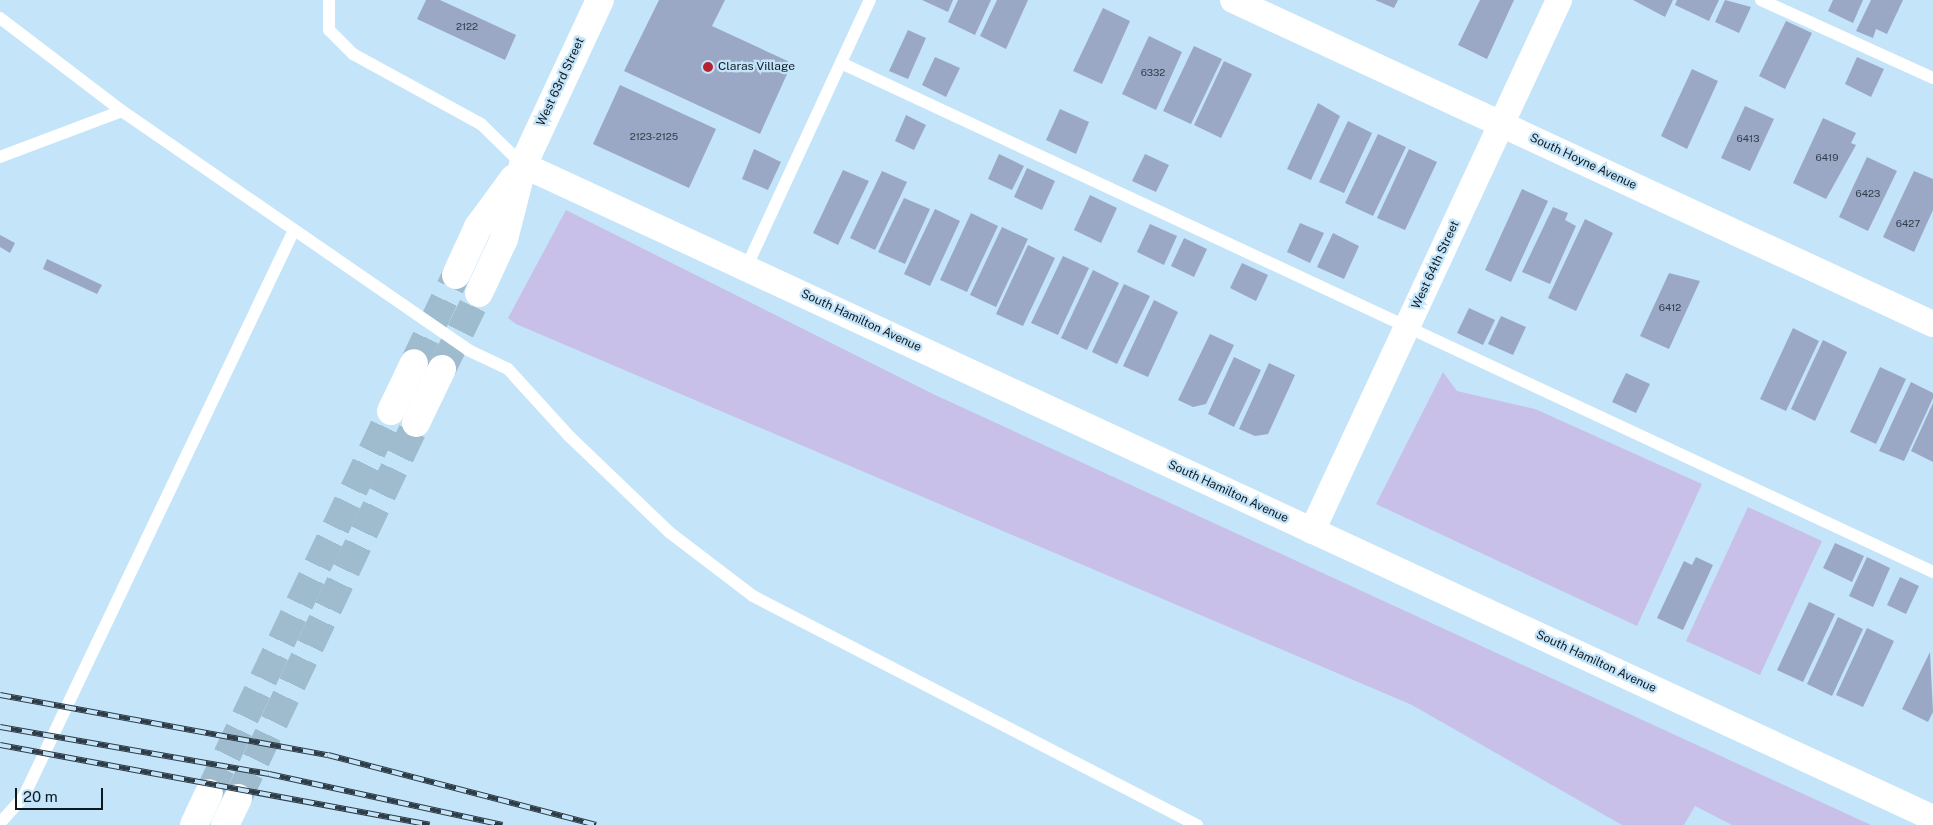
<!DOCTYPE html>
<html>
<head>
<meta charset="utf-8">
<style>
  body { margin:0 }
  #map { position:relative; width:1933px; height:825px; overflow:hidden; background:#c4e4f9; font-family:"Public Sans",sans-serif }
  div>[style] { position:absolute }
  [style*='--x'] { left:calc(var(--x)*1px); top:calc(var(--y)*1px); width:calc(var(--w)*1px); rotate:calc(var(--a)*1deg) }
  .green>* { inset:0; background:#c8c0e8 }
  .building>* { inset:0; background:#9ba8c5 }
  .secondary-tunnel>* { height:28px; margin-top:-14px; transform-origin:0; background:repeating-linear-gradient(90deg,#9fbbce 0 28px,transparent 0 42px) }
  .lane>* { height:12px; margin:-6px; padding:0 6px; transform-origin:6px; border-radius:6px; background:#fff }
  .street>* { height:26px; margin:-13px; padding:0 13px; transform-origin:13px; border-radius:13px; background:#fff }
  .secondary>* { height:28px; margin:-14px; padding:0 14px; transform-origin:14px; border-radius:14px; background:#fff }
  .rail>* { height:5.5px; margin-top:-2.75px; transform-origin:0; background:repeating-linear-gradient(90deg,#c4e4f9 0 11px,#2d3c46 0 22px); box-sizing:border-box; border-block:1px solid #2d3c46 }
  .dots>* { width:14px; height:14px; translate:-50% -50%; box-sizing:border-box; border:2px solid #c4e4f9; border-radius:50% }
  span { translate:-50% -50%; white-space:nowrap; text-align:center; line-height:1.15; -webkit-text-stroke:4.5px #c4e4f9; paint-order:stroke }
  .number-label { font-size:10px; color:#303d49 }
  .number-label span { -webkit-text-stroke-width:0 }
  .poi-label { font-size:12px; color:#0d1920 }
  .left { translate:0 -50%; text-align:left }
  .street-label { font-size:12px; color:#0d1920 }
  .scale { position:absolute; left:15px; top:788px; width:88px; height:22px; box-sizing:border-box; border:2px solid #0d1920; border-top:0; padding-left:6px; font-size:15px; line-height:18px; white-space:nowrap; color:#0d1920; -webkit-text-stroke:4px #c4e4f9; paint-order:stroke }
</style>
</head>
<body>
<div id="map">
  <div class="green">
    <div style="clip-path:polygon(566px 210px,933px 394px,1871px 825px,1732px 825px,1695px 806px,1684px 825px,1622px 825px,1412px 705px,516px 324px,508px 318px)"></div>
    <div style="clip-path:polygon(1443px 372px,1457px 391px,1535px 409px,1702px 484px,1637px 626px,1376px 504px)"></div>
    <div style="clip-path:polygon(1748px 507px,1822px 541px,1760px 675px,1686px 641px)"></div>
  </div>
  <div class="building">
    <div style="clip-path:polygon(426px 0,440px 0,516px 35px,505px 60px,417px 19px)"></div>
    <div style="clip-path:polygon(659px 0,725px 0,712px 26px,792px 63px,760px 134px,624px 71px)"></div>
    <div style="clip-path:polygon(922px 0,953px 0,948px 12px)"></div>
    <div style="clip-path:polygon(958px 0,991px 0,975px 35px,948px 22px)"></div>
    <div style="clip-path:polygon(997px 0,1028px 0,1006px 49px,980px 36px)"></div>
    <div style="clip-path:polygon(1375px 0,1398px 0,1394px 8px)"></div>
    <div style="clip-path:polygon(1480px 0,1514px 0,1487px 59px,1458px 45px)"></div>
    <div style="clip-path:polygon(1633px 0,1673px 0,1665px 17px)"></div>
    <div style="clip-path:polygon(1677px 0,1719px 0,1709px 21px,1675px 5px)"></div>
    <div style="clip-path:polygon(1725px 0,1751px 7px,1739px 33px,1715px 22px)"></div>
    <div style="clip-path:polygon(1833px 0,1863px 0,1853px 23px,1828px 11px)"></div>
    <div style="clip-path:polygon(1871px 0,1903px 0,1887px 34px,1876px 29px,1873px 38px,1856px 31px)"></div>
    <div style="clip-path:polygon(1103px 8px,1130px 21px,1102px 84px,1073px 71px)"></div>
    <div style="clip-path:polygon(1786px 21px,1812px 33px,1785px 89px,1759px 76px)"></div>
    <div style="clip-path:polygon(908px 30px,926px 38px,908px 79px,889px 71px)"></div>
    <div style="clip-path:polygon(1149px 36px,1182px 52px,1156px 110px,1122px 94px)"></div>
    <div style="clip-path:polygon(1194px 46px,1222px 59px,1191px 124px,1163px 111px)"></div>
    <div style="clip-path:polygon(935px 57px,960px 68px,946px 97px,922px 85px)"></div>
    <div style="clip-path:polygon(1857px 57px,1884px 69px,1871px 97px,1845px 84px)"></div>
    <div style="clip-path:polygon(1224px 61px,1252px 74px,1221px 138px,1194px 125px)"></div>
    <div style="clip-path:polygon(1692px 69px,1718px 81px,1687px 149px,1661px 136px)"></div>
    <div style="clip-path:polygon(620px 85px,716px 129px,689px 188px,593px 144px)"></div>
    <div style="clip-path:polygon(1318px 103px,1340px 116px,1311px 180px,1287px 169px)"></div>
    <div style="clip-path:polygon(1745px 106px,1774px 119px,1750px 171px,1721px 158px)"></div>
    <div style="clip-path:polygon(1060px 109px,1089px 122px,1076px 154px,1046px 140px)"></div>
    <div style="clip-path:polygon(906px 115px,926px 125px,914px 150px,895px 141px)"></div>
    <div style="clip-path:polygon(1823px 118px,1856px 133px,1851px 143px,1856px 145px,1826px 199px,1793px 183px)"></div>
    <div style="clip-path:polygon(1348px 121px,1372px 133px,1344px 193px,1319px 182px)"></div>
    <div style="clip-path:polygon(1378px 134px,1406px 147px,1373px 216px,1345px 203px)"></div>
    <div style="clip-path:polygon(754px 149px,781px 162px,768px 190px,742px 179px)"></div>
    <div style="clip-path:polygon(1409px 149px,1437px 162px,1405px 230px,1377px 218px)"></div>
    <div style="clip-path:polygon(999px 154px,1024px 166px,1012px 190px,988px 179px)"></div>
    <div style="clip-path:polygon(1145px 154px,1169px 165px,1156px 192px,1132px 181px)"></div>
    <div style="clip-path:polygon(1867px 157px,1897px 171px,1868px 231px,1839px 217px)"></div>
    <div style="clip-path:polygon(1027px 168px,1055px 181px,1042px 210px,1014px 197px)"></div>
    <div style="clip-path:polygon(843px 170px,869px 181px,838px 245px,813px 233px)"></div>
    <div style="clip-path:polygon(882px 171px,907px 182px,875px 250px,850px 238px)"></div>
    <div style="clip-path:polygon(1914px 171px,1933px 179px,1933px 210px,1914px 252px,1883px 237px)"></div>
    <div style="clip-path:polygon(1522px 189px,1548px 201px,1511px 282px,1485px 270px)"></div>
    <div style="clip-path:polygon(1090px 195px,1117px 208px,1101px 243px,1074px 230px)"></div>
    <div style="clip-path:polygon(904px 198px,930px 209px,905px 264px,878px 252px)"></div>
    <div style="clip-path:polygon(1553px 207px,1568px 213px,1565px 220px,1576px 226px,1550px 284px,1522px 272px)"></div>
    <div style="clip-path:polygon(935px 209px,960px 221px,930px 286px,904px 274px)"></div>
    <div style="clip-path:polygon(971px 213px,998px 226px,967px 292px,940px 280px)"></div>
    <div style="clip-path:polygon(1585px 219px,1613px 233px,1576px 311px,1548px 298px)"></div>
    <div style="clip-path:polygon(1300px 223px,1324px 233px,1310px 263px,1287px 252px)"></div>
    <div style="clip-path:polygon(1150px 224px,1177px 236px,1164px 265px,1137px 252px)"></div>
    <div style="clip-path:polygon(1002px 227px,1028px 239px,996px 307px,970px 295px)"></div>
    <div style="clip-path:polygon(1333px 233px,1359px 246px,1344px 279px,1317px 267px)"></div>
    <div style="clip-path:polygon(0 235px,15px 243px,10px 253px,0 247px)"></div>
    <div style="clip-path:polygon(1184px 238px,1207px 249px,1194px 277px,1171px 266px)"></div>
    <div style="clip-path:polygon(1028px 245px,1055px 258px,1023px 326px,996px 314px)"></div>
    <div style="clip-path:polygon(1063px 256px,1089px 268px,1058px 335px,1031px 323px)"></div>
    <div style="clip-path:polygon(47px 259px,102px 285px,97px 294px,43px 269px)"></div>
    <div style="clip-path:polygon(1242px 263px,1268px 275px,1256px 301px,1230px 288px)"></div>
    <div style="clip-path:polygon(1093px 270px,1119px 283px,1087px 350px,1061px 338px)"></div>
    <div style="clip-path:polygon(1669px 273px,1700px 281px,1669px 349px,1640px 336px)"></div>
    <div style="clip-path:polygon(1124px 284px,1150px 296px,1117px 364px,1092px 352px)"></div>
    <div style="clip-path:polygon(1154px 300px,1178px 312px,1148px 377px,1123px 366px)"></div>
    <div style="clip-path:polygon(1469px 308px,1495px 320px,1483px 345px,1457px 333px)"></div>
    <div style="clip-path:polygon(1501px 316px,1526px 327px,1513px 355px,1488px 344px)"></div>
    <div style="clip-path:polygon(1793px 328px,1819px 341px,1786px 411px,1760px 399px)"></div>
    <div style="clip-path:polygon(1210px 334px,1234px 345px,1206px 404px,1193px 407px,1178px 400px)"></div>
    <div style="clip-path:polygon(1823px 340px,1847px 352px,1815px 421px,1791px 409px)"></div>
    <div style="clip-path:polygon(1234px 357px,1261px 370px,1234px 427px,1208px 414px)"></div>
    <div style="clip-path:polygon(1269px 363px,1295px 375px,1268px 434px,1255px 436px,1239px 429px)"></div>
    <div style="clip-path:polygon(1880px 367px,1906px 379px,1876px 444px,1850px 432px)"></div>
    <div style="clip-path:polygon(1626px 373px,1650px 384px,1636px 413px,1612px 402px)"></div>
    <div style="clip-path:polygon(1911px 382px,1933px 393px,1933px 398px,1904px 461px,1879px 451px)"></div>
    <div style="clip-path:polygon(1933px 403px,1933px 462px,1911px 451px)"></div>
    <div style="clip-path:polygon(1835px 543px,1864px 556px,1852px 582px,1823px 568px)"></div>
    <div style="clip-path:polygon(1696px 557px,1713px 565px,1683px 630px,1657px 618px,1684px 561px,1692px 565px)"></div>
    <div style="clip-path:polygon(1867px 557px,1890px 568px,1873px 607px,1849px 596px)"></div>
    <div style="clip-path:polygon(1900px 577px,1919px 586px,1906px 614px,1887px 605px)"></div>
    <div style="clip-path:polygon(1809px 602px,1835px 614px,1803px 682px,1777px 670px)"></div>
    <div style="clip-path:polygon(1838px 617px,1863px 629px,1832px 696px,1807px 684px)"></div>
    <div style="clip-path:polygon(1867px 628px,1894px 641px,1863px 707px,1836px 695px)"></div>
    <div style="clip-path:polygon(1930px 652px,1933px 712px,1928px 722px,1902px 709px)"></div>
  </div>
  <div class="secondary-tunnel">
    <div style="--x:414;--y:363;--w:98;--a:-64.5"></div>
    <div style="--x:442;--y:369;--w:85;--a:-64"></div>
    <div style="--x:209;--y:793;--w:423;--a:-64.5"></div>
    <div style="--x:238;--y:798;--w:415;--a:-64.6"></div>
  </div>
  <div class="lane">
    <div style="--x:329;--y:0;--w:30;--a:90"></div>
    <div style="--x:329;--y:30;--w:34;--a:45"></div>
    <div style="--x:353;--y:54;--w:146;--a:28.7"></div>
    <div style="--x:481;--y:124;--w:59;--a:44.3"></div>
    <div style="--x:1761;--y:0;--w:189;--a:24.4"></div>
    <div style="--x:0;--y:18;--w:153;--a:37.3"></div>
    <div style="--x:122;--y:111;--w:421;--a:34.6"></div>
    <div style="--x:468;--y:350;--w:44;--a:25.4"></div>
    <div style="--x:508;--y:369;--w:89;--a:47.7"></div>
    <div style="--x:568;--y:435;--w:140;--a:43.8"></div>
    <div style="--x:669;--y:532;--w:106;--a:37.3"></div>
    <div style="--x:753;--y:596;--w:500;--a:27.3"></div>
    <div style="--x:841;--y:63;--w:1205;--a:24.99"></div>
    <div style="--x:0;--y:157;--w:130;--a:-20.7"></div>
    <div style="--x:746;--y:268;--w:295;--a:-65.2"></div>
    <div style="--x:0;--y:823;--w:36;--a:-48"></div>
    <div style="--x:24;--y:796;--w:627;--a:-64.5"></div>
  </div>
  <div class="street">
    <div style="--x:1233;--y:0;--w:771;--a:24.84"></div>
    <div style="--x:523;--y:165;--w:1554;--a:24.85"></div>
    <div style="--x:1312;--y:531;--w:586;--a:-65.05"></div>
  </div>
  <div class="secondary">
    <div style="--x:456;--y:275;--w:53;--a:-65.4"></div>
    <div style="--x:478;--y:227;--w:61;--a:-53.7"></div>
    <div style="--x:479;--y:293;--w:60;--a:-65.2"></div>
    <div style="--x:504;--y:239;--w:76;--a:-75.6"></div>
    <div style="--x:523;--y:165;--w:182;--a:-65"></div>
    <div style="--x:391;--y:411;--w:53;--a:-64.4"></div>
    <div style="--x:416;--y:423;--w:60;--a:-64.3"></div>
    <div style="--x:194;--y:825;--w:35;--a:-65"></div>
    <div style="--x:225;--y:825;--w:30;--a:-64"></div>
  </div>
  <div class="rail">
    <div style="--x:0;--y:695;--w:333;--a:10.4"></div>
    <div style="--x:328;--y:755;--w:277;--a:14.6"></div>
    <div style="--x:0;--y:727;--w:273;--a:9.9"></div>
    <div style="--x:269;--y:774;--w:239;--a:12.3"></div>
    <div style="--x:0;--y:745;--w:437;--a:10.5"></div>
  </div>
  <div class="dots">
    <div style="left:708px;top:67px;background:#b52333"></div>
  </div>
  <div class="number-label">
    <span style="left:467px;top:27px">2122</span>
    <span style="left:1153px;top:73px">6332</span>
    <span style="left:654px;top:137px">2123-2125</span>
    <span style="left:1748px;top:139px">6413</span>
    <span style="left:1827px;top:158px">6419</span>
    <span style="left:1868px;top:194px">6423</span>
    <span style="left:1908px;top:224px">6427</span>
    <span style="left:1670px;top:308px">6412</span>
  </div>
  <div class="poi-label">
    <span class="left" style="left:718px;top:67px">Claras Village</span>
  </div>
  <div class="street-label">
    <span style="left:561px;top:82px;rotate:-65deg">West 63rd Street</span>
    <span style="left:1583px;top:162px;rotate:25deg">South Hoyne Avenue</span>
    <span style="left:1436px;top:265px;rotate:-65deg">West 64th Street</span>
    <span style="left:861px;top:321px;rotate:25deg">South Hamilton Avenue</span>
    <span style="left:1228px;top:492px;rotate:25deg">South Hamilton Avenue</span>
    <span style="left:1596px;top:662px;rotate:25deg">South Hamilton Avenue</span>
  </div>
  <div class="scale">20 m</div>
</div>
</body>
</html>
